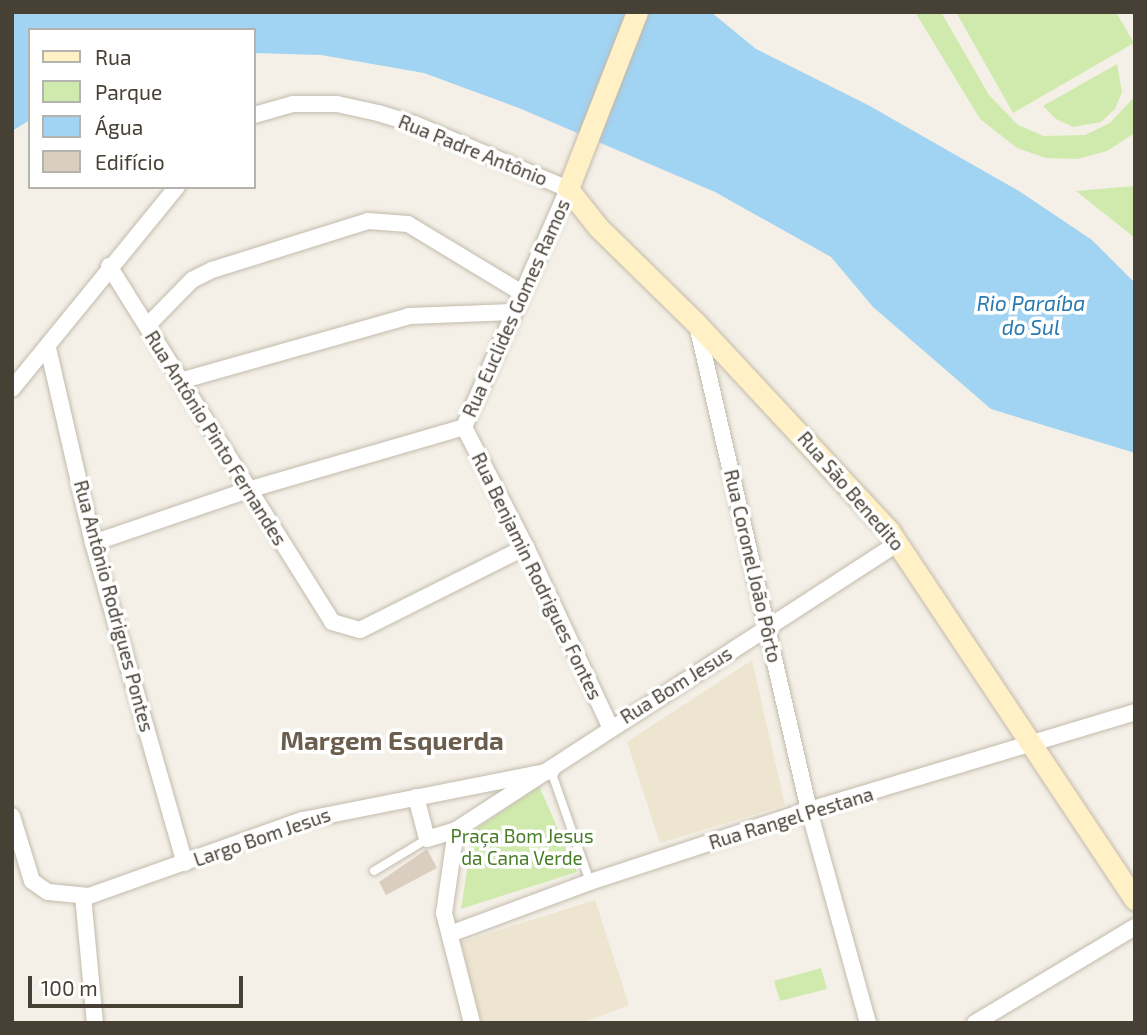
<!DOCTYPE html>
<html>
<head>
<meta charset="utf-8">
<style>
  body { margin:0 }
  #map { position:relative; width:1147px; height:1035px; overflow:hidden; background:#f4f0e7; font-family:"Exo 2",sans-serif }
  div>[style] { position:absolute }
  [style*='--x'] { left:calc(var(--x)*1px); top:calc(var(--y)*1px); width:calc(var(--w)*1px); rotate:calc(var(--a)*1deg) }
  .education>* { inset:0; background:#eee5d0 }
  .green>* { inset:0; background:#d0eaae }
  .water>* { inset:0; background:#a1d3f3 }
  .building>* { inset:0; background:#d9cebf }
  .roads { filter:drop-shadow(0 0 2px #c3baac) drop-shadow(0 0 2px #c3baac) }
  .service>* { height:8px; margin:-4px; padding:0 4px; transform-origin:4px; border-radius:4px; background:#fff }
  .minor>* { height:16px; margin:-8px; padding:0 8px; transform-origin:8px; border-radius:8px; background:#fff }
  .secondary>* { height:21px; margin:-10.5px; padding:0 10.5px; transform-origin:10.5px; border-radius:10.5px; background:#fff0c6 }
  span { translate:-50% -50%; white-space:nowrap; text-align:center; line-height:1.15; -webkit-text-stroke:7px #fff; paint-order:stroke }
  .street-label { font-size:19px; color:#474035 }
  .park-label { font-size:19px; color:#487c26 }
  .water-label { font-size:21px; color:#297ab0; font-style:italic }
  .district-label { font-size:26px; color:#6b5e4c; font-weight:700 }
  .frame { position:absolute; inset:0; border:14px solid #474035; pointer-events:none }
  .legend { position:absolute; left:28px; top:28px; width:228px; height:161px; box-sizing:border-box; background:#fff; border:2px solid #b5b3ae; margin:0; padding:9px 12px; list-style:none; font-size:21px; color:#474035 }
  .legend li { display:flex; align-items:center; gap:14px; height:35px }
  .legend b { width:35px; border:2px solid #b5b3ae }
  .scale { position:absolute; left:28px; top:976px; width:215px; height:32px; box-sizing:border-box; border:4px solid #474035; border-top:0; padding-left:9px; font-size:21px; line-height:24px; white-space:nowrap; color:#474035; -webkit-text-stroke:5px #fff; paint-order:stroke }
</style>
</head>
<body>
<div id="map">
  <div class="education">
    <div style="clip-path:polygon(752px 660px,785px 805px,660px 843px,627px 742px)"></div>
    <div style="clip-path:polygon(595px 900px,629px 1005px,582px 1023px,482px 1023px,461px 942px)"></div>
  </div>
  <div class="green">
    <div style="clip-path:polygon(915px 12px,941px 12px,989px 95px,1018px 125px,1044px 136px,1085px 135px,1110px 123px,1135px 96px,1135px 133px,1107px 151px,1077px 159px,1046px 158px,1017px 148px,980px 119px)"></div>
    <div style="clip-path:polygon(956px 12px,1116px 12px,1134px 43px,1013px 113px)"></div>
    <div style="clip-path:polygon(1117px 64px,1122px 92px,1115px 109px,1101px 122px,1073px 127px,1056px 119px,1043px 106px)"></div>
    <div style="clip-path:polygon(1135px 186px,1135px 238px,1076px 191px)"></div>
    <div style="clip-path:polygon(539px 786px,577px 872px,461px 909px,473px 831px)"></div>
    <div style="clip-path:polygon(821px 968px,827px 989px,780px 1001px,774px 981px)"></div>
  </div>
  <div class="water">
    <div style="clip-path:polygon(12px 12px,711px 12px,756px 49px,868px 105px,1019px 191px,1092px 240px,1135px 283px,1135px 453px,991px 409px,873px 307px,831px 257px,715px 192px,519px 108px,424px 73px,321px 55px,254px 53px,254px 30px,30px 30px,30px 120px,12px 131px)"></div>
  </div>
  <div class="building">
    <div style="clip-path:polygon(427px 849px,437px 868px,386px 895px,379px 882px)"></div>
  </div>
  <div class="roads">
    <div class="service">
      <div style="--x:551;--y:771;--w:118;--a:70.6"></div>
      <div style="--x:374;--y:871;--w:62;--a:-31.1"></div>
    </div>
    <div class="minor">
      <div style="--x:254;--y:115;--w:41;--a:-15.8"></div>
      <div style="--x:293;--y:104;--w:44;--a:0"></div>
      <div style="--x:337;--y:104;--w:42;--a:12.4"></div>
      <div style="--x:378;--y:113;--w:39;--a:17"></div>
      <div style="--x:415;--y:124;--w:166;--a:23"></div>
      <div style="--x:568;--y:189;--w:260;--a:113.6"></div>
      <div style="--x:109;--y:266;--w:420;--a:57.9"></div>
      <div style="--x:332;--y:622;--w:29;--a:16"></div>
      <div style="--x:360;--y:630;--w:186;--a:-26.6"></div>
      <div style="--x:697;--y:325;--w:498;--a:77"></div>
      <div style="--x:809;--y:810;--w:221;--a:74.5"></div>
      <div style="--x:147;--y:326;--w:64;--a:-45.6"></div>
      <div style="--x:192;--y:280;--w:22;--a:-27"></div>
      <div style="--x:212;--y:270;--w:164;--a:-17.4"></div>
      <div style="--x:368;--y:221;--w:40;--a:4.3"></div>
      <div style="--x:408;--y:224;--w:133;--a:31.2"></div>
      <div style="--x:48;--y:348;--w:200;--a:77"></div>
      <div style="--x:93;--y:543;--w:333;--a:74"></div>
      <div style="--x:180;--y:381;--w:238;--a:-15.8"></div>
      <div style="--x:409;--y:316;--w:104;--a:-2.2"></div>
      <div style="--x:12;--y:389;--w:261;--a:-50.8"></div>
      <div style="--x:464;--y:427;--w:135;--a:62.7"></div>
      <div style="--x:526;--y:547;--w:198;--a:64.9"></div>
      <div style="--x:93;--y:543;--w:167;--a:-18.9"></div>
      <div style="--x:251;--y:489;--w:222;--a:-16.2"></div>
      <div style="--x:416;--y:797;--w:43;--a:75.3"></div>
      <div style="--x:427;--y:839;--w:30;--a:-17"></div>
      <div style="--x:456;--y:830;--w:527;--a:-33"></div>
      <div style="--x:12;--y:816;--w:68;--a:72.9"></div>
      <div style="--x:32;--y:881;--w:19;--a:35"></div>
      <div style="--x:48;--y:892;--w:41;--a:5.6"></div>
      <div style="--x:89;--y:896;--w:227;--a:-19.6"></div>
      <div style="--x:303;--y:820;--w:253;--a:-11.2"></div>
      <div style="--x:456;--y:830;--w:84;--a:98.2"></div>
      <div style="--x:444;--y:913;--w:114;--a:75.7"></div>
      <div style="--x:83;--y:896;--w:128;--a:84.6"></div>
      <div style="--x:450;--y:934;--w:149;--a:-20.4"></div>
      <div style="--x:590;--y:882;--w:231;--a:-18.2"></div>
      <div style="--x:809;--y:810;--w:340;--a:-16.7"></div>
      <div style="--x:975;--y:1023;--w:187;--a:-31"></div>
    </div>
    <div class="secondary">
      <div style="--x:637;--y:12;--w:190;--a:111.3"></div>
      <div style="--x:568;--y:189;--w:48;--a:51.7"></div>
      <div style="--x:598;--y:227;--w:137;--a:44.4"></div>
      <div style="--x:696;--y:323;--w:284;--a:47.1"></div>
      <div style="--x:889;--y:531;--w:443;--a:56.3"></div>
    </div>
  </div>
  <div class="street-label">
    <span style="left:473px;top:150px;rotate:22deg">Rua Padre Antônio</span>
    <span style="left:516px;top:308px;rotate:-66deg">Rua Euclides Gomes Ramos</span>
    <span style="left:216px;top:438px;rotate:58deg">Rua Antônio Pinto Fernandes</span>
    <span style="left:851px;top:491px;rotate:49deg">Rua São Benedito</span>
    <span style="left:753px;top:566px;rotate:77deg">Rua Coronel João Pôrto</span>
    <span style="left:537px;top:576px;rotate:64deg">Rua Benjamin Rodrigues Fontes</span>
    <span style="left:114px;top:606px;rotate:75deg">Rua Antônio Rodrigues Pontes</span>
    <span style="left:676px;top:685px;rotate:-32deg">Rua Bom Jesus</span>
    <span style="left:791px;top:818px;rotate:-17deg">Rua Rangel Pestana</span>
    <span style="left:262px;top:837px;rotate:-19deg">Largo Bom Jesus</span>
  </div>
  <div class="park-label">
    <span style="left:522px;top:847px">Praça Bom Jesus<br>da Cana Verde</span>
  </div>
  <div class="water-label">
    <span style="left:1031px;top:315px">Rio Paraíba<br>do Sul</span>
  </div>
  <div class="district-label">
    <span style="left:392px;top:740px">Margem Esquerda</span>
  </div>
  <div class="frame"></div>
  <ul class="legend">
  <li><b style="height:9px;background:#fff0c6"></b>Rua</li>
  <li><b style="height:19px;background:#d0eaae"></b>Parque</li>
  <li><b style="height:19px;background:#a1d3f3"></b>Água</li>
  <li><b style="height:19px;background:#d9cebf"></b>Edifício</li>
  </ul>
  <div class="scale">100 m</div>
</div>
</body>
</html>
